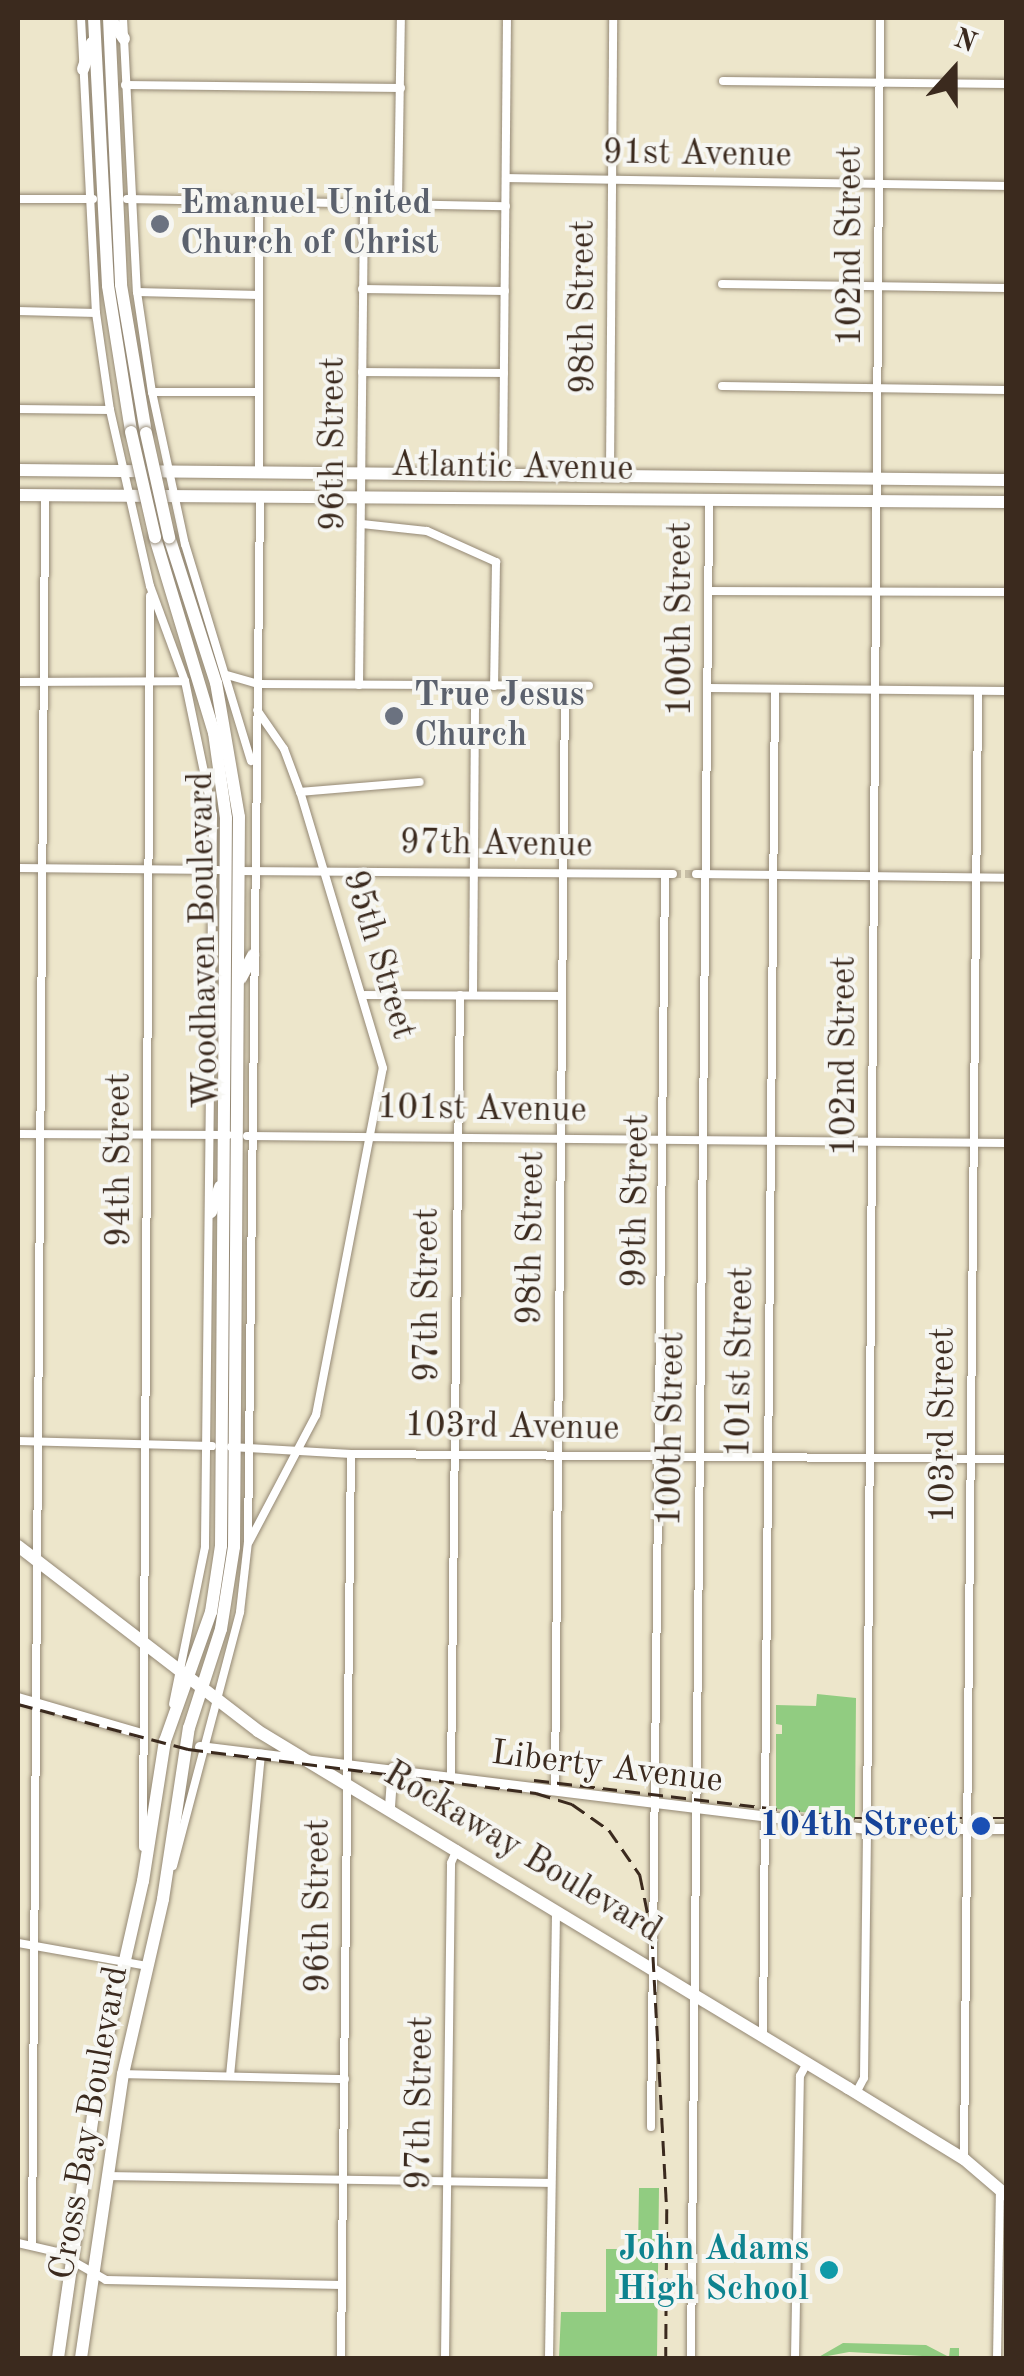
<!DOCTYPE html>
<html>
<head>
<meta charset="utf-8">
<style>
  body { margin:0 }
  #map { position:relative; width:1024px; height:2376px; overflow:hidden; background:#ede6cb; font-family:"Old Standard TT",serif }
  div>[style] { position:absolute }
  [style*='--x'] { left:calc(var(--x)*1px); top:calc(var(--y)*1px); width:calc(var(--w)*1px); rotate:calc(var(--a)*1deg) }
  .green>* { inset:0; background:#91cc81 }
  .minor-tunnel>* { height:8px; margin-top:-4px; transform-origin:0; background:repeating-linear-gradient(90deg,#c9c0a8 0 8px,transparent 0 12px) }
  .roads { filter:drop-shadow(0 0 2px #948874) drop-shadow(0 0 2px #948874) }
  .minor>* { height:8px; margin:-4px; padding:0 4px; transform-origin:4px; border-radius:4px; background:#fff }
  .tertiary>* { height:10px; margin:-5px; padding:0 5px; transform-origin:5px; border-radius:5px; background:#fff }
  .primary>* { height:12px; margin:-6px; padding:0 6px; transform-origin:6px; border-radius:6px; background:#fff }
  .rail>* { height:2.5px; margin-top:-1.25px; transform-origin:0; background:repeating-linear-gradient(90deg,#3b2a1e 0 15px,transparent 0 23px) }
  .bridges { filter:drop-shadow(0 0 2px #948874) drop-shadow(0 0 2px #948874) }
  .primary-bridge>* { height:12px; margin:-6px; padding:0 6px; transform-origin:6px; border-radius:6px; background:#fff }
  .dots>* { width:28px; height:28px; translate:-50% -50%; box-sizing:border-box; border:5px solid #f6f6f2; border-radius:50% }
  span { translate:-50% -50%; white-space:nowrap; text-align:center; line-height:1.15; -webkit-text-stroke:8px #f6f6f2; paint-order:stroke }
  .street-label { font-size:35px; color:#3b2a1e }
  .worship-label { font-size:35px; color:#5b616d; font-weight:700 }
  .left { translate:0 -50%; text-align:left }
  .transit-label { font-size:35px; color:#164399; font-weight:700 }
  .right { translate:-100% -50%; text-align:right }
  .culture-label { font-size:35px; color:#0d838f; font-weight:700 }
  .frame { position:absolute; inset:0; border:20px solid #3b2a1e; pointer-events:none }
  .north { position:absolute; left:904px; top:20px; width:100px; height:100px; -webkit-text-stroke:8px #f6f6f2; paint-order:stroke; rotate:21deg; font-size:28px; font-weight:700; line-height:40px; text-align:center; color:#3b2a1e }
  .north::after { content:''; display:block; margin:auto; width:35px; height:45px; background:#3b2a1e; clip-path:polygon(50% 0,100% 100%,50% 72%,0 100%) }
</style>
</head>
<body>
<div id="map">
  <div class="green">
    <div style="clip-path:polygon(817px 1694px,856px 1698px,855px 1818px,776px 1809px,776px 1734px,782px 1734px,782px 1725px,776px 1724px,776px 1705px,816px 1706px)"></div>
    <div style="clip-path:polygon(639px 2188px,659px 2188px,657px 2358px,559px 2358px,561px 2312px,606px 2312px,606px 2249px,638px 2249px)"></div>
    <div style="clip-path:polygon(843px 2343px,926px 2345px,949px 2357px,950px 2348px,959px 2348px,959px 2358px,849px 2352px,817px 2358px)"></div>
  </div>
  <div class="minor-tunnel">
    <div style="--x:673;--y:874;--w:23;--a:0"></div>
  </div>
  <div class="roads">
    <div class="minor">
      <div style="--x:81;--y:18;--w:295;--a:87.1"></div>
      <div style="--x:96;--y:313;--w:98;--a:81.8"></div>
      <div style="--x:110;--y:410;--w:180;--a:77.2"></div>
      <div style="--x:150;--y:586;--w:101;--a:69.8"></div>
      <div style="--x:185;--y:681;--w:137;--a:78.2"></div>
      <div style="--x:213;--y:815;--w:732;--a:90.63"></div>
      <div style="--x:205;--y:1547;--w:160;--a:101.5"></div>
      <div style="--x:123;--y:18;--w:274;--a:87.1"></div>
      <div style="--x:137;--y:292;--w:101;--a:81.5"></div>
      <div style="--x:152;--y:392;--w:156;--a:77.8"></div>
      <div style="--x:185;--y:544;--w:227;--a:73.1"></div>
      <div style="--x:723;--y:81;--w:283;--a:0.6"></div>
      <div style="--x:125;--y:85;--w:276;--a:0.6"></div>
      <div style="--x:507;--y:178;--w:499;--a:0.9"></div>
      <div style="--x:18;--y:199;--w:75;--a:0"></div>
      <div style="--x:127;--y:199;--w:379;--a:1.1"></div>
      <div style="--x:398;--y:202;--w:184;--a:-89.1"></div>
      <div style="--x:722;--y:284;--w:284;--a:0.8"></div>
      <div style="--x:362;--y:289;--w:143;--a:0.8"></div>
      <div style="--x:137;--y:292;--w:122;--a:1.4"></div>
      <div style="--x:18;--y:311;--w:78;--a:1.5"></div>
      <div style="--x:362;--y:372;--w:142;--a:0.4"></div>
      <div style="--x:722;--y:386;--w:284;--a:0.8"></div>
      <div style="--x:152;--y:392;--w:106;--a:0"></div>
      <div style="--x:18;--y:409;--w:92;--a:0.6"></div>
      <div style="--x:259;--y:473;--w:272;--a:-90"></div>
      <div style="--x:503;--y:475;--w:457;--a:-89.5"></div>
      <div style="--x:610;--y:476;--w:458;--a:-89.6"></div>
      <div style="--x:362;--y:524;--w:65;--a:6.1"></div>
      <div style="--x:427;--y:531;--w:76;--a:24.2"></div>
      <div style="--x:496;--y:562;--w:124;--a:90.9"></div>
      <div style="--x:709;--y:591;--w:297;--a:0.2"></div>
      <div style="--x:227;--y:675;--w:32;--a:16"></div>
      <div style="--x:258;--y:684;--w:331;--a:0.3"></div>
      <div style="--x:18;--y:682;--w:167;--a:-0.3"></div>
      <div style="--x:359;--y:685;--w:482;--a:-89.4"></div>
      <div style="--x:708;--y:688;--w:298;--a:0.6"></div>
      <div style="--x:300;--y:792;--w:120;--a:-4.8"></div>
      <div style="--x:18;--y:868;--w:200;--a:0.6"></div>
      <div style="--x:237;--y:871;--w:436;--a:0.4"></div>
      <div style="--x:696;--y:874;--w:310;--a:0.7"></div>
      <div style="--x:365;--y:995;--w:197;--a:0.3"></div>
      <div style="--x:473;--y:995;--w:308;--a:-89.6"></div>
      <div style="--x:18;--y:1134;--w:210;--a:0.3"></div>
      <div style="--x:247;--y:1136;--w:759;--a:0.53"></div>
      <div style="--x:18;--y:1441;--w:194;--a:1.5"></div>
      <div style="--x:231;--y:1447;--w:120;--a:3.3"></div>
      <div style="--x:351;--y:1454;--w:655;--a:0.44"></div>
      <div style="--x:249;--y:1542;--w:144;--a:-62.2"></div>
      <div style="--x:316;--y:1415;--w:353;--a:-79.1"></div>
      <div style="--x:383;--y:1068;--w:288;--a:-106.7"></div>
      <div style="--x:300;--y:792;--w:46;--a:-110.4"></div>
      <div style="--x:284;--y:749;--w:47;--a:-124.7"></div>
      <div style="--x:451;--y:1776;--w:781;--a:-89.34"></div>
      <div style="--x:555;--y:1789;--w:1102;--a:-89.48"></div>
      <div style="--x:143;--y:1847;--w:1251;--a:-89.68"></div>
      <div style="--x:173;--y:1866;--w:263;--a:-75.2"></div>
      <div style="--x:240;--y:1612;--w:70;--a:-83.5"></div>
      <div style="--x:248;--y:1542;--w:1047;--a:-89.34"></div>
      <div style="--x:18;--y:1943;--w:131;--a:10.1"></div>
      <div style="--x:763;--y:2036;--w:1347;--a:-89.49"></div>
      <div style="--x:123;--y:2074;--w:222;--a:1.3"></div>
      <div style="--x:230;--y:2076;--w:324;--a:-84.5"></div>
      <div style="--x:856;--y:2093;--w:17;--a:-62"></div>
      <div style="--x:864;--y:2078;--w:241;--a:-89.3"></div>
      <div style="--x:867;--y:1837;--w:1819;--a:-89.59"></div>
      <div style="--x:651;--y:2127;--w:1252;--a:-89.36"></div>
      <div style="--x:964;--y:2159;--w:1468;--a:-89.45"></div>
      <div style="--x:109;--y:2176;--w:442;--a:0.9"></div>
      <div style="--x:18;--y:2243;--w:40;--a:13"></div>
      <div style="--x:57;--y:2252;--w:56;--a:29.7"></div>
      <div style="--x:106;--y:2280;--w:236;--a:1.2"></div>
      <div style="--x:32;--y:2245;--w:1750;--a:-89.57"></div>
      <div style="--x:341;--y:2358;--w:904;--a:-89.37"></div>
      <div style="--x:445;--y:2358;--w:495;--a:-89.3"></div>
      <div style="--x:451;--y:1863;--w:15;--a:-67"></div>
      <div style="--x:549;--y:2358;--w:445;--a:-89.1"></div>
      <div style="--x:691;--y:2358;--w:1858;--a:-89.44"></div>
      <div style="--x:795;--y:2358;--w:282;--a:-89"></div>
      <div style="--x:800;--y:2076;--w:15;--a:-62"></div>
      <div style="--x:997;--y:2358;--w:169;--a:-89"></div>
    </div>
    <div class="tertiary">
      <div style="--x:18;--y:1698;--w:129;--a:16.2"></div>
      <div style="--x:200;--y:1747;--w:672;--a:7.01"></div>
      <div style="--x:867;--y:1829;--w:139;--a:0"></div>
      <div style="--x:390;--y:1807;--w:39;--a:-86"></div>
    </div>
    <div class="primary">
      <div style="--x:94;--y:18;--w:268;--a:87"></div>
      <div style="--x:108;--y:286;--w:148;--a:81"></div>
      <div style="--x:109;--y:18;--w:267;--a:87.4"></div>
      <div style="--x:121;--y:285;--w:150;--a:80.4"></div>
      <div style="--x:110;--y:18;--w:25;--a:56"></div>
      <div style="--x:83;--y:69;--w:28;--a:-71"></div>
      <div style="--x:18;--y:470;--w:988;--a:0.58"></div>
      <div style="--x:18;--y:495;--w:988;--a:0.41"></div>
      <div style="--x:241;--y:978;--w:26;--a:-62"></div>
      <div style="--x:211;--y:1212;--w:27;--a:-70"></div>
      <div style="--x:18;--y:1546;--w:303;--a:37.6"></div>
      <div style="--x:258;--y:1731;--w:690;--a:31.18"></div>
      <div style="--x:848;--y:2088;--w:136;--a:31.5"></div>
      <div style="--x:964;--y:2159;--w:55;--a:40.6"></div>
      <div style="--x:58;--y:2358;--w:282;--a:-81.8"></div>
      <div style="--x:98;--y:2079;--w:203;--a:-77.2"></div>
      <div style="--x:143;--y:1881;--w:142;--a:-81.1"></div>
      <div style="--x:165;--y:1741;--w:137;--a:-70.4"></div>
      <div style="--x:211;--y:1612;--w:67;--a:-81.4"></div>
      <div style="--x:221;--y:1546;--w:728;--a:-89.61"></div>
      <div style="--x:226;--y:818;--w:86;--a:-98"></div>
      <div style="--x:214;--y:733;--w:205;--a:-106.8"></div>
      <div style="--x:81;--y:2358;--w:287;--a:-81.6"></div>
      <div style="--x:123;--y:2074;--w:180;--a:-77.1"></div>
      <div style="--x:163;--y:1899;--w:173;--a:-81.4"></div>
      <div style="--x:189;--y:1728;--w:104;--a:-72.1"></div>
      <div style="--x:221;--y:1629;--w:83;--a:-81"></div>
      <div style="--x:234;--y:1547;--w:730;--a:-89.61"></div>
      <div style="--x:239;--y:817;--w:136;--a:-99.7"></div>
      <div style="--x:216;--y:683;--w:153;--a:-107.8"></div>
    </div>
  </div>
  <div class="rail">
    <div style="--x:18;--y:1704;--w:176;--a:14.8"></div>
    <div style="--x:188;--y:1749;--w:351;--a:7.2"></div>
    <div style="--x:536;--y:1793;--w:38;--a:17"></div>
    <div style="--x:572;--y:1804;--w:45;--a:35.1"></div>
    <div style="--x:609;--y:1830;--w:55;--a:55.4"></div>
    <div style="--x:640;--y:1875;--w:60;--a:78.5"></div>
    <div style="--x:652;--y:1934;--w:275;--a:86.9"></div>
    <div style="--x:667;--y:2209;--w:149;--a:90.4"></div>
    <div style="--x:534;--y:1780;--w:323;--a:6.8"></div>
    <div style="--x:855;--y:1818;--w:151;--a:0"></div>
  </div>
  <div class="bridges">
    <div class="primary-bridge">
      <div style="--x:131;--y:432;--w:108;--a:77.1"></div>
      <div style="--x:146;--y:433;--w:107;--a:77.5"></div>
    </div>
  </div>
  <div class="dots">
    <div style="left:160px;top:224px;background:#6b7280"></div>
    <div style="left:394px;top:716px;background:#6b7280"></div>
    <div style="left:981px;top:1826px;background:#1a4fb4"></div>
    <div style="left:829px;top:2270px;background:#0f9aa8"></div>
  </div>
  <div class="street-label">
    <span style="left:697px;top:155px;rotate:1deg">91st Avenue</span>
    <span style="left:851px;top:246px;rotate:-90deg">102nd Street</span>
    <span style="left:584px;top:307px;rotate:-90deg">98th Street</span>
    <span style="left:334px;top:444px;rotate:-90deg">96th Street</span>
    <span style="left:512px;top:468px;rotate:1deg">Atlantic Avenue</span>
    <span style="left:681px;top:619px;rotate:-90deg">100th Street</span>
    <span style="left:496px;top:845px;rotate:1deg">97th Avenue</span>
    <span style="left:205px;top:940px;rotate:-91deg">Woodhaven Boulevard</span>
    <span style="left:378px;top:955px;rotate:73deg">95th Street</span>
    <span style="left:845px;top:1056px;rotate:-90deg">102nd Street</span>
    <span style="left:482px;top:1110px;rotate:1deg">101st Avenue</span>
    <span style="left:120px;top:1160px;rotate:-90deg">94th Street</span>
    <span style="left:637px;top:1201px;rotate:-89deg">99th Street</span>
    <span style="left:532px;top:1238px;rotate:-89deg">98th Street</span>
    <span style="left:428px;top:1295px;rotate:-90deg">97th Street</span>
    <span style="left:741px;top:1362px;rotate:-89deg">101st Street</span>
    <span style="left:944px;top:1425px;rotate:-90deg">103rd Street</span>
    <span style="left:512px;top:1428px;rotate:1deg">103rd Avenue</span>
    <span style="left:672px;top:1429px;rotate:-89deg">100th Street</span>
    <span style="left:607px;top:1768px;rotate:7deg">Liberty Avenue</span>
    <span style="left:522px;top:1853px;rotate:31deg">Rockaway Boulevard</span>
    <span style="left:319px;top:1906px;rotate:-90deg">96th Street</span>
    <span style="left:421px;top:2103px;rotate:-89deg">97th Street</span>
    <span style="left:90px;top:2123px;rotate:-80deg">Cross Bay Boulevard</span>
  </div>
  <div class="worship-label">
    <span class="left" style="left:180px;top:224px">Emanuel United<br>Church of Christ</span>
    <span class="left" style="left:414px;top:716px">True Jesus<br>Church</span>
  </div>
  <div class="transit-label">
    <span class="right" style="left:958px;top:1826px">104th Street</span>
  </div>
  <div class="culture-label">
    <span class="right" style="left:809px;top:2270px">John Adams<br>High School</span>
  </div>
  <div class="frame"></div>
  <div class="north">N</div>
</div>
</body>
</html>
